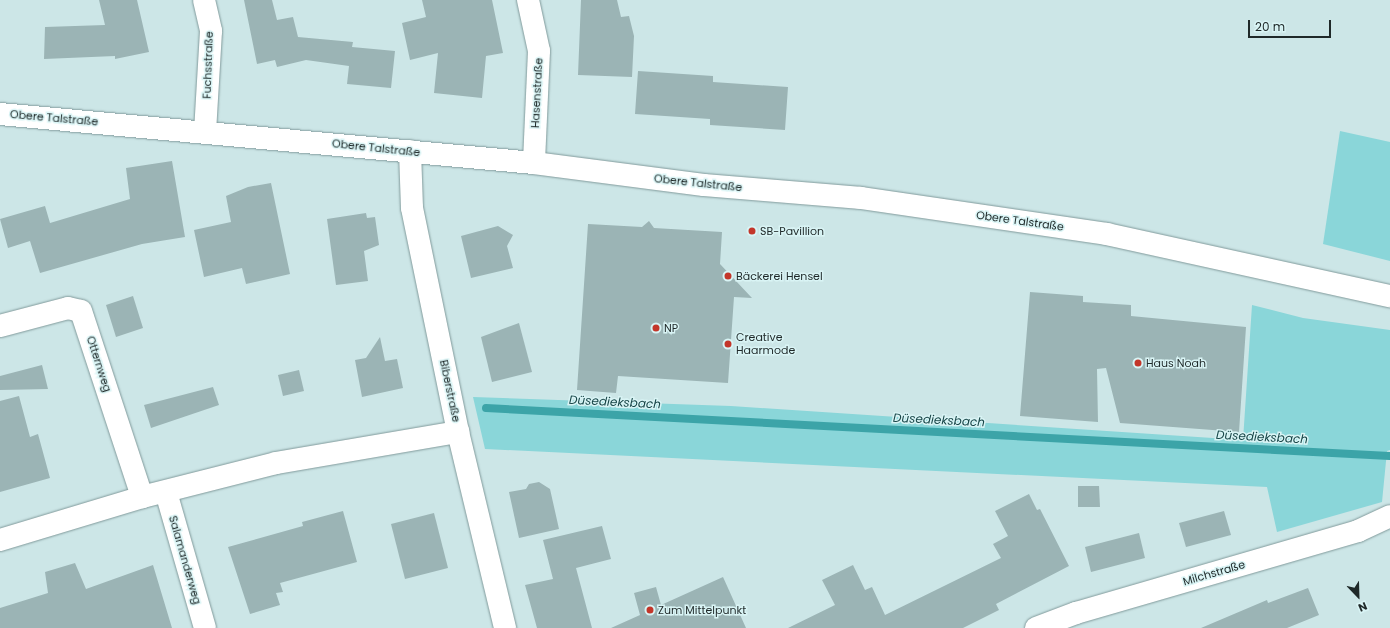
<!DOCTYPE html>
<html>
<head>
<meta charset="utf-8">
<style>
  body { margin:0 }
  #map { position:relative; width:1390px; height:628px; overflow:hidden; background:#cce6e7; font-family:Poppins,sans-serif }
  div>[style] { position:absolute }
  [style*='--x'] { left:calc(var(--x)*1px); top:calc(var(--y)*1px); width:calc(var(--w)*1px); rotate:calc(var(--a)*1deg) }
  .green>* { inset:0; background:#8ad6d9 }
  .stream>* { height:8px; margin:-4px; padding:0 4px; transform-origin:4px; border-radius:4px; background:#3ca4a8 }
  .building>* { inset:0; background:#9bb4b5 }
  .roads { filter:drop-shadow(0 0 1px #819a9b) drop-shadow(0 0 1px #819a9b) }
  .minor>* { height:22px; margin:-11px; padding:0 11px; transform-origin:11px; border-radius:11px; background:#fff }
  .dots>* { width:11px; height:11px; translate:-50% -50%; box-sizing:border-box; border:2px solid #d9f4f5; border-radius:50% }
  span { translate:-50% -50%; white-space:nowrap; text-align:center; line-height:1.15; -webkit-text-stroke:3px #d9f4f5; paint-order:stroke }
  .street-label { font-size:11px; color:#1f2929 }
  .poi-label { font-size:11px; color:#1f2929 }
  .left { translate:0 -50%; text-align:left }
  .water-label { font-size:12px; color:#174547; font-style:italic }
  .north { position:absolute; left:1338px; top:576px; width:40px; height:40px; -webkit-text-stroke:3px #d9f4f5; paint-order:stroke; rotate:157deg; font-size:11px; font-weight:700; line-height:16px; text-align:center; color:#1f2929 }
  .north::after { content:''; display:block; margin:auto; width:14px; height:18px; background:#1f2929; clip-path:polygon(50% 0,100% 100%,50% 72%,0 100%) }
  .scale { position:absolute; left:1248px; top:20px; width:83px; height:18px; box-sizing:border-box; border:2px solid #1f2929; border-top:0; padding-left:5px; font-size:12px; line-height:14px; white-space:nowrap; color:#1f2929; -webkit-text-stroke:3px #d9f4f5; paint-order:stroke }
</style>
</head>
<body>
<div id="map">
  <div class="green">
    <div style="clip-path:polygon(1340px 131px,1390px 142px,1390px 261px,1323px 244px)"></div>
    <div style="clip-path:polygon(1252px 305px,1303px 318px,1390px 330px,1390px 450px,1387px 451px,1382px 502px,1277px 532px,1267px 487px,485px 449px,473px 397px,731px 406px,1243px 440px)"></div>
  </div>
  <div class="stream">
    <div style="--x:486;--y:408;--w:905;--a:3.04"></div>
  </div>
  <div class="building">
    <div style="clip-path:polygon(99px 0,137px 0,149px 52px,115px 59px,115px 56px,44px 59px,45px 27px,105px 25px)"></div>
    <div style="clip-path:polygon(244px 0,272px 0,277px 20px,293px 17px,298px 37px,353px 42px,352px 47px,395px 51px,391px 88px,347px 84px,349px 66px,306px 60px,277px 67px,275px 60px,257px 64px)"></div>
    <div style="clip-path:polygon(422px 0,492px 0,503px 53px,486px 56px,482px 98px,434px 93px,438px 53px,410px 60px,402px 23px,426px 17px)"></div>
    <div style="clip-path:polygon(581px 0,617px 0,621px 17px,629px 16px,634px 36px,632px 77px,578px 75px)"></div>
    <div style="clip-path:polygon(638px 71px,713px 76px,713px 82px,788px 87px,785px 130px,710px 125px,710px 119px,635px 114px)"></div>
    <div style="clip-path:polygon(172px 161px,185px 237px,142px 244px,40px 273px,30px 241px,8px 248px,0 219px,45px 206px,50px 223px,130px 199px,126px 168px)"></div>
    <div style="clip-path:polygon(271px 183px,290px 274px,246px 284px,242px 268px,204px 277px,194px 230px,231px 222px,226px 196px,248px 187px)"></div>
    <div style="clip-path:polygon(366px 213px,367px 218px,375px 217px,379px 245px,364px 251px,368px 281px,336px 285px,327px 219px)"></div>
    <div style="clip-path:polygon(649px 221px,654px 228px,722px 232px,720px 264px,752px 298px,734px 297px,728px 383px,618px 376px,616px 393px,577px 390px,588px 224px,642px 227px)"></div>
    <div style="clip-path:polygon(498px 226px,513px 235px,507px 246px,513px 268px,471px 278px,461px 236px)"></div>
    <div style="clip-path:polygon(1030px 292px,1083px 296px,1083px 302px,1131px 305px,1131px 316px,1246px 327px,1239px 432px,1120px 423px,1106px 368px,1097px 369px,1098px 422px,1020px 416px)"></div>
    <div style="clip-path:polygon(133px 296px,143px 328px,116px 337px,106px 305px)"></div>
    <div style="clip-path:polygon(519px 323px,532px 372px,492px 382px,481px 337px)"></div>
    <div style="clip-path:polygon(380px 337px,385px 361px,397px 359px,403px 388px,362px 397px,355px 360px,366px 358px)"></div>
    <div style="clip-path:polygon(42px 365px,48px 389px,0 390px,0 376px)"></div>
    <div style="clip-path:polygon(299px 370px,304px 391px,283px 396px,278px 375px)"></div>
    <div style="clip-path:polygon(213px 387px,219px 405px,151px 428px,144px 405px)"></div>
    <div style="clip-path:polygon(19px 396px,30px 437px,38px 434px,50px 478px,0 492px,0 401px)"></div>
    <div style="clip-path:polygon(539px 482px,550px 489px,559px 529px,519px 538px,509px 492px,526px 489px,529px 484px)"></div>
    <div style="clip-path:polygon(1078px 486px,1099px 486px,1100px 507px,1078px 507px)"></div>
    <div style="clip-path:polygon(1029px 494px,1037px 510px,1040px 509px,1069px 566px,996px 604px,999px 610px,963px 628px,788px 628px,835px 605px,822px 580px,853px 565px,865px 590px,872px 587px,885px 615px,1001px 558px,993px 544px,1008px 536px,995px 511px)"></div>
    <div style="clip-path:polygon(343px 511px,357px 562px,280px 583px,283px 592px,276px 593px,280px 605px,250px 614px,228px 547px,303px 526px,302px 522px)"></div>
    <div style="clip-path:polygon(1224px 511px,1231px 535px,1186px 547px,1179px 523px)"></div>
    <div style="clip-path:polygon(434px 513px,448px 568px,405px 579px,391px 524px)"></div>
    <div style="clip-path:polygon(602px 526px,611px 559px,576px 568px,592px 628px,537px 628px,525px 585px,553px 579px,543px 540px)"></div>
    <div style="clip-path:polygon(1139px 533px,1145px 558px,1091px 572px,1085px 547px)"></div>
    <div style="clip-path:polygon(75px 563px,86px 589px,153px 565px,172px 628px,0 628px,0 608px,48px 593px,45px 572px)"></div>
    <div style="clip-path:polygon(723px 577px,746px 628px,611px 628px,640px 615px,634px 593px,656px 587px,661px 605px)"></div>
    <div style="clip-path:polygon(1308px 588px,1319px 615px,1287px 628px,1201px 628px,1267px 600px,1268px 603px)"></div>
  </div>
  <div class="roads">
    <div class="minor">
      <div style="--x:204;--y:0;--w:32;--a:77"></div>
      <div style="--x:211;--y:31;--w:100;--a:93.4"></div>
      <div style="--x:528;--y:0;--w:52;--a:77.8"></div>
      <div style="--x:539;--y:51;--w:112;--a:92.6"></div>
      <div style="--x:0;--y:114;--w:536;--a:5.24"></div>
      <div style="--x:534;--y:163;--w:171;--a:7.4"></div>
      <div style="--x:704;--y:185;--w:158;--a:4.7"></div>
      <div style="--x:861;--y:198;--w:249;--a:8.3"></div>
      <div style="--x:1107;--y:234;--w:290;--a:12.4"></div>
      <div style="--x:410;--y:151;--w:57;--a:88"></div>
      <div style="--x:412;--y:208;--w:229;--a:78.4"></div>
      <div style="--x:458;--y:432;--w:202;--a:76.5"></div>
      <div style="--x:0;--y:326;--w:70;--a:-14.8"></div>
      <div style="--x:68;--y:308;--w:13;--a:13"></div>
      <div style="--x:81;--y:311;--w:196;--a:71.8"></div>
      <div style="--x:166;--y:492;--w:141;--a:74"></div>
      <div style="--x:0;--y:540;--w:148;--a:-16.8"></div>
      <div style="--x:142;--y:497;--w:138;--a:-14.2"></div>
      <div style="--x:276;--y:463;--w:185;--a:-9.7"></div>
      <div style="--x:1036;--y:628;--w:43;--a:-20.6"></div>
      <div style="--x:1076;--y:613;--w:294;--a:-16.2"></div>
      <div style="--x:1358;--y:531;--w:35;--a:-25"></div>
    </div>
  </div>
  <div class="dots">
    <div style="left:752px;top:231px;background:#c3362a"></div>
    <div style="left:728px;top:276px;background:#c3362a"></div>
    <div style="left:656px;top:328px;background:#c3362a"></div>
    <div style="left:728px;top:344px;background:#c3362a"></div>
    <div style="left:1138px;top:363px;background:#c3362a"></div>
    <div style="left:650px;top:610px;background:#c3362a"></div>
  </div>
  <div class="street-label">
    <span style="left:208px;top:65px;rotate:-88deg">Fuchsstraße</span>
    <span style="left:537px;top:93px;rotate:-87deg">Hasenstraße</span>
    <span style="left:54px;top:118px;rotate:5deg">Obere Talstraße</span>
    <span style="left:376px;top:148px;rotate:6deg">Obere Talstraße</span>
    <span style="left:698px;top:183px;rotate:6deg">Obere Talstraße</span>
    <span style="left:1020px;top:221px;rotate:8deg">Obere Talstraße</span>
    <span style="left:99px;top:364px;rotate:72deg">Otternweg</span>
    <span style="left:450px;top:391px;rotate:78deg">Biberstraße</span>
    <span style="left:185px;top:560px;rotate:74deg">Salamanderweg</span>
    <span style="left:1214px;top:573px;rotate:-16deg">Milchstraße</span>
  </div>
  <div class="poi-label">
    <span class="left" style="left:760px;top:231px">SB-Pavillion</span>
    <span class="left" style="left:736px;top:276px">Bäckerei Hensel</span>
    <span class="left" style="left:664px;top:328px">NP</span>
    <span class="left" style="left:736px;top:344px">Creative<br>Haarmode</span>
    <span class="left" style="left:1146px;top:363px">Haus Noah</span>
    <span class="left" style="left:658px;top:610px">Zum Mittelpunkt</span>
  </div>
  <div class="water-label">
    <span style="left:615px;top:402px;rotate:3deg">Düsedieksbach</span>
    <span style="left:939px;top:420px;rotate:3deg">Düsedieksbach</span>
    <span style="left:1262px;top:437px;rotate:3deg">Düsedieksbach</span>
  </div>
  <div class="north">N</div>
  <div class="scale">20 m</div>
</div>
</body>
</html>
